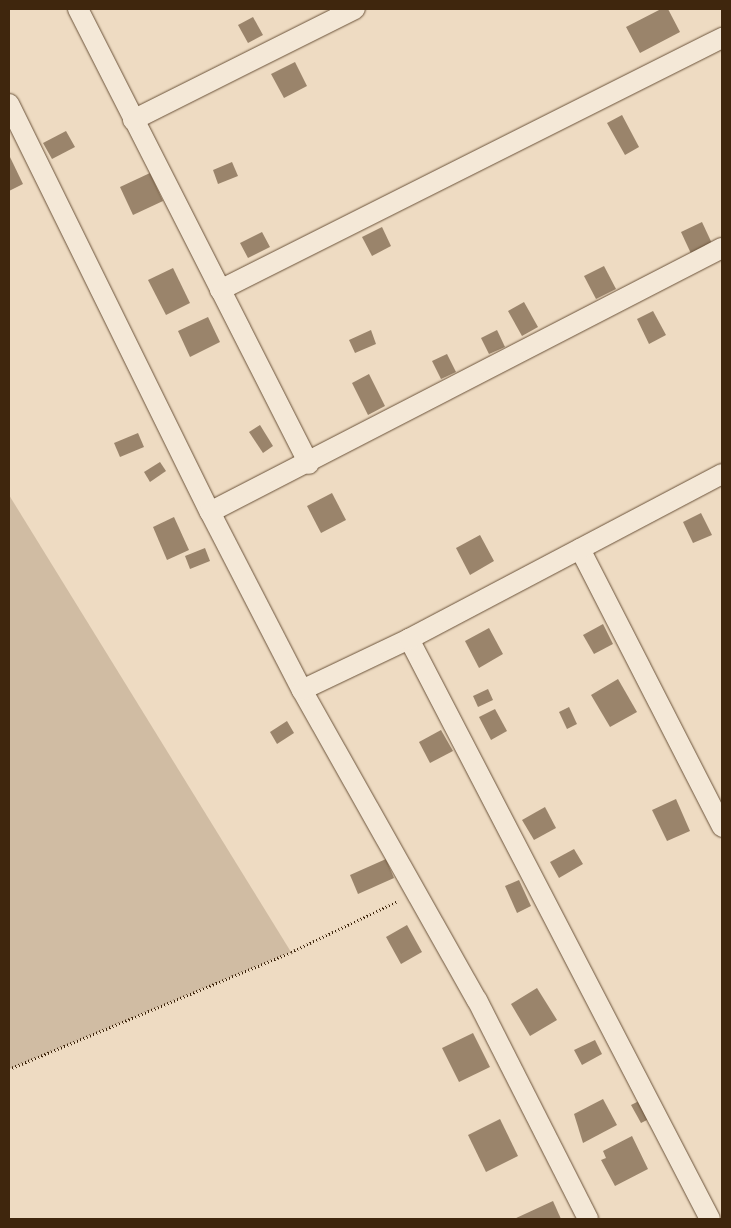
<!DOCTYPE html>
<html>
<head>
<meta charset="utf-8">
<style>
  body { margin:0 }
  #map { position:relative; width:731px; height:1228px; overflow:hidden; background:#eedbc2; font-family:Alegreya,serif }
  div>[style] { position:absolute }
  [style*='--x'] { left:calc(var(--x)*1px); top:calc(var(--y)*1px); width:calc(var(--w)*1px); rotate:calc(var(--a)*1deg) }
  .green>* { inset:0; background:#d0bca3 }
  .building>* { inset:0; background:#9a846b }
  .path>* { height:3px; margin-top:-1.5px; transform-origin:0; background:repeating-linear-gradient(90deg,#3f260d 0 1px,transparent 0 3.5px) }
  .roads { filter:drop-shadow(0 0 1px #6b533a) drop-shadow(0 0 1px #6b533a) }
  .minor>* { height:20px; margin:-10px; padding:0 10px; transform-origin:10px; border-radius:10px; background:#f4e8d7 }
  span { translate:-50% -50%; white-space:nowrap; text-align:center; line-height:1.15; -webkit-text-stroke:5px #f4e8d7; paint-order:stroke }
  .frame { position:absolute; inset:0; border:10px solid #3f260d; pointer-events:none }
</style>
</head>
<body>
<div id="map">
  <div class="green">
    <div style="clip-path:polygon(9px 495px,291px 952px,9px 1069px)"></div>
  </div>
  <div class="building">
    <div style="clip-path:polygon(661px 9px,668px 9px,680px 32px,640px 53px,626px 27px)"></div>
    <div style="clip-path:polygon(253px 17px,263px 35px,248px 43px,238px 25px)"></div>
    <div style="clip-path:polygon(295px 62px,307px 86px,284px 98px,271px 74px)"></div>
    <div style="clip-path:polygon(622px 115px,639px 147px,625px 155px,607px 123px)"></div>
    <div style="clip-path:polygon(66px 131px,75px 147px,52px 159px,43px 143px)"></div>
    <div style="clip-path:polygon(9px 155px,23px 184px,9px 191px)"></div>
    <div style="clip-path:polygon(232px 162px,238px 176px,218px 184px,213px 170px)"></div>
    <div style="clip-path:polygon(150px 173px,163px 201px,133px 215px,120px 187px)"></div>
    <div style="clip-path:polygon(702px 222px,715px 250px,694px 260px,681px 232px)"></div>
    <div style="clip-path:polygon(382px 227px,391px 246px,372px 256px,362px 237px)"></div>
    <div style="clip-path:polygon(262px 232px,270px 247px,248px 258px,240px 243px)"></div>
    <div style="clip-path:polygon(604px 266px,616px 289px,596px 299px,584px 276px)"></div>
    <div style="clip-path:polygon(173px 268px,190px 303px,166px 315px,148px 280px)"></div>
    <div style="clip-path:polygon(524px 302px,538px 327px,522px 336px,508px 311px)"></div>
    <div style="clip-path:polygon(653px 311px,666px 335px,649px 344px,637px 319px)"></div>
    <div style="clip-path:polygon(208px 317px,220px 342px,190px 357px,178px 331px)"></div>
    <div style="clip-path:polygon(371px 330px,376px 344px,355px 353px,349px 340px)"></div>
    <div style="clip-path:polygon(497px 330px,505px 347px,489px 354px,481px 338px)"></div>
    <div style="clip-path:polygon(447px 354px,456px 372px,441px 379px,432px 361px)"></div>
    <div style="clip-path:polygon(369px 374px,385px 406px,368px 415px,352px 383px)"></div>
    <div style="clip-path:polygon(260px 425px,273px 446px,263px 453px,249px 432px)"></div>
    <div style="clip-path:polygon(138px 433px,144px 447px,120px 457px,114px 443px)"></div>
    <div style="clip-path:polygon(160px 462px,166px 471px,150px 482px,144px 472px)"></div>
    <div style="clip-path:polygon(332px 493px,346px 520px,321px 533px,307px 506px)"></div>
    <div style="clip-path:polygon(701px 513px,712px 535px,693px 543px,683px 522px)"></div>
    <div style="clip-path:polygon(174px 517px,189px 550px,167px 560px,153px 527px)"></div>
    <div style="clip-path:polygon(480px 535px,494px 561px,470px 575px,456px 548px)"></div>
    <div style="clip-path:polygon(205px 548px,210px 561px,190px 569px,185px 556px)"></div>
    <div style="clip-path:polygon(603px 624px,613px 644px,594px 654px,583px 635px)"></div>
    <div style="clip-path:polygon(489px 628px,503px 654px,479px 668px,465px 641px)"></div>
    <div style="clip-path:polygon(618px 679px,637px 712px,610px 727px,591px 695px)"></div>
    <div style="clip-path:polygon(488px 689px,493px 700px,478px 707px,473px 696px)"></div>
    <div style="clip-path:polygon(569px 707px,577px 724px,567px 729px,559px 712px)"></div>
    <div style="clip-path:polygon(495px 709px,507px 731px,491px 740px,479px 717px)"></div>
    <div style="clip-path:polygon(287px 721px,294px 733px,277px 744px,270px 732px)"></div>
    <div style="clip-path:polygon(441px 730px,453px 751px,430px 763px,419px 742px)"></div>
    <div style="clip-path:polygon(676px 799px,690px 831px,667px 841px,652px 810px)"></div>
    <div style="clip-path:polygon(545px 807px,556px 828px,534px 840px,522px 820px)"></div>
    <div style="clip-path:polygon(574px 849px,583px 864px,559px 878px,550px 862px)"></div>
    <div style="clip-path:polygon(386px 859px,394px 878px,358px 894px,350px 875px)"></div>
    <div style="clip-path:polygon(519px 880px,531px 906px,517px 913px,505px 886px)"></div>
    <div style="clip-path:polygon(407px 925px,422px 952px,401px 964px,386px 937px)"></div>
    <div style="clip-path:polygon(537px 988px,557px 1020px,530px 1036px,511px 1004px)"></div>
    <div style="clip-path:polygon(473px 1033px,490px 1067px,459px 1082px,442px 1048px)"></div>
    <div style="clip-path:polygon(595px 1040px,602px 1054px,582px 1065px,574px 1050px)"></div>
    <div style="clip-path:polygon(603px 1099px,617px 1125px,583px 1143px,574px 1114px)"></div>
    <div style="clip-path:polygon(641px 1100px,651px 1118px,641px 1123px,631px 1105px)"></div>
    <div style="clip-path:polygon(500px 1119px,518px 1156px,486px 1172px,468px 1135px)"></div>
    <div style="clip-path:polygon(632px 1136px,648px 1169px,615px 1186px,601px 1160px,606px 1158px,603px 1151px)"></div>
    <div style="clip-path:polygon(553px 1201px,561px 1219px,514px 1219px)"></div>
  </div>
  <div class="path">
    <div style="--x:9;--y:1069;--w:305;--a:-22.5"></div>
    <div style="--x:291;--y:952;--w:119;--a:-25.5"></div>
  </div>
  <div class="roads">
    <div class="minor">
      <div style="--x:78;--y:9;--w:510;--a:63.08"></div>
      <div style="--x:9;--y:104;--w:455;--a:63.8"></div>
      <div style="--x:210;--y:512;--w:200;--a:62.7"></div>
      <div style="--x:302;--y:690;--w:356;--a:60.6"></div>
      <div style="--x:477;--y:1000;--w:246;--a:63.1"></div>
      <div style="--x:133;--y:120;--w:248;--a:-26.6"></div>
      <div style="--x:220;--y:290;--w:562;--a:-26.66"></div>
      <div style="--x:210;--y:512;--w:576;--a:-27.28"></div>
      <div style="--x:580;--y:549;--w:312;--a:62.9"></div>
      <div style="--x:409;--y:639;--w:653;--a:62.57"></div>
      <div style="--x:302;--y:690;--w:119;--a:-25.5"></div>
      <div style="--x:409;--y:639;--w:354;--a:-27.8"></div>
    </div>
  </div>
  <div class="frame"></div>
</div>
</body>
</html>
